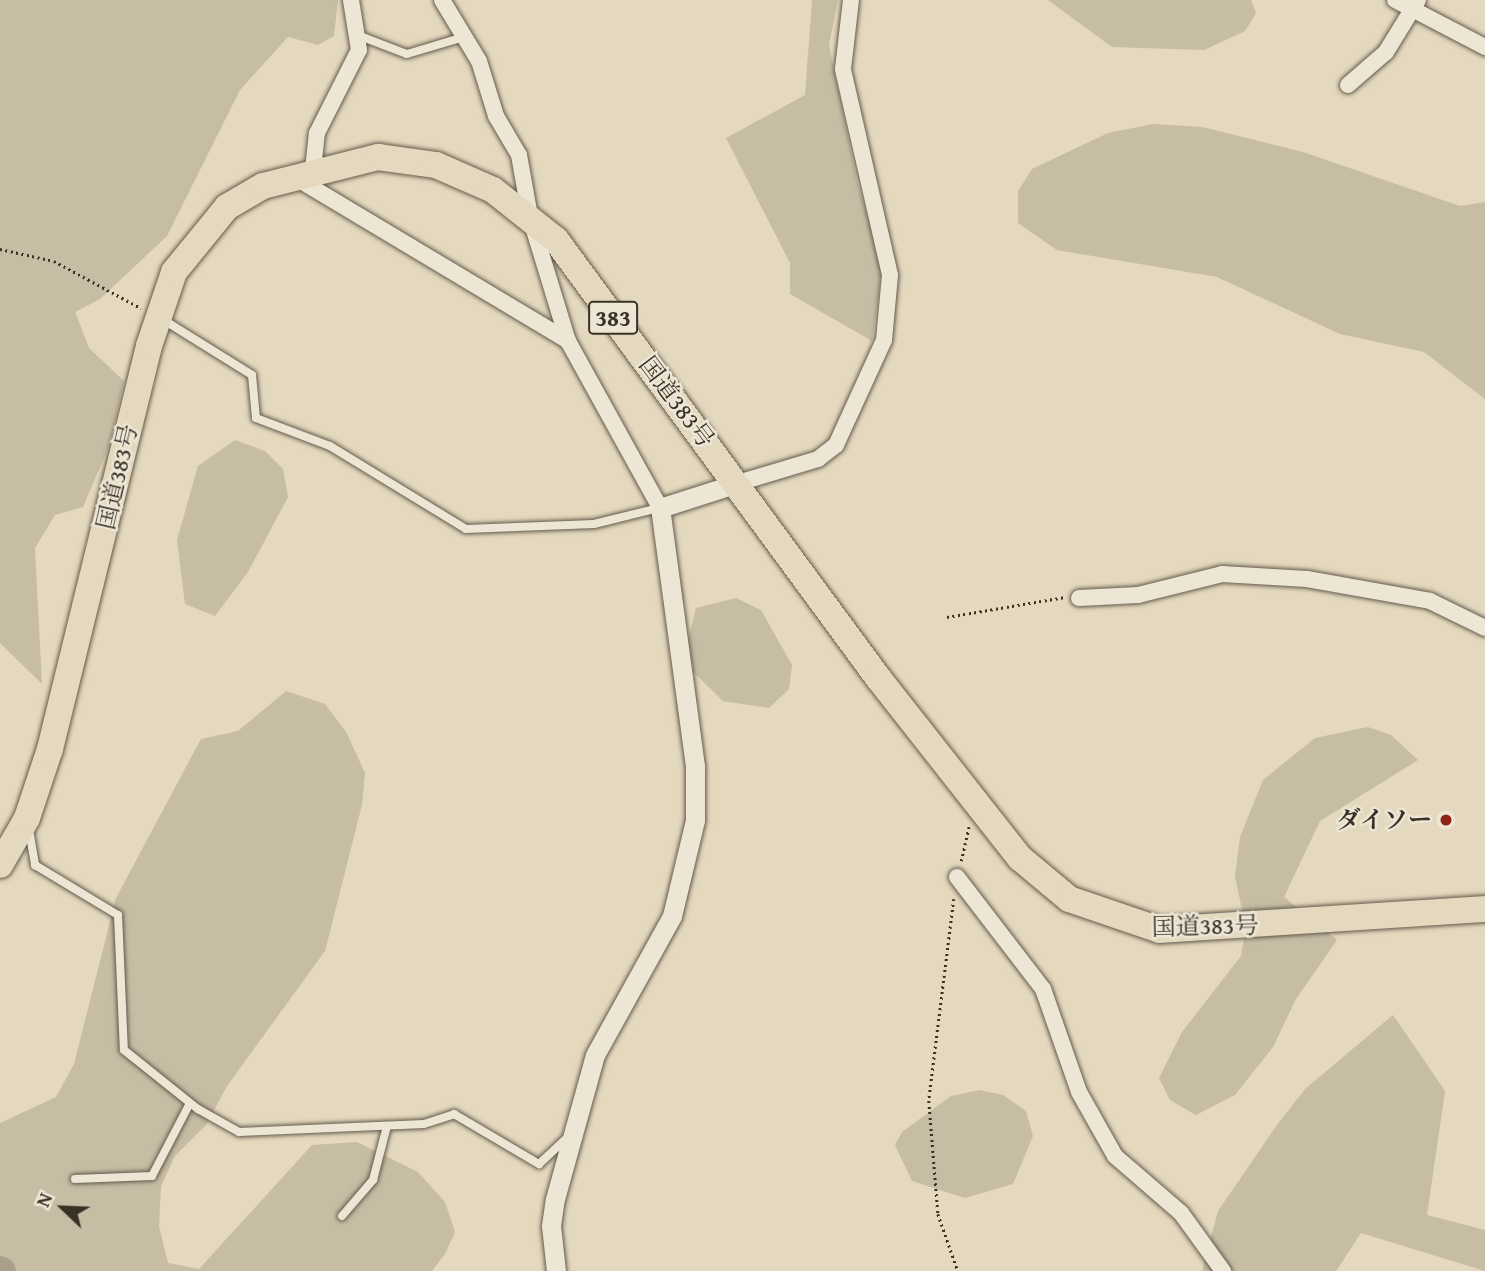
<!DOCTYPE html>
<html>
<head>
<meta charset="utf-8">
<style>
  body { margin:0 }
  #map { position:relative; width:1485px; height:1271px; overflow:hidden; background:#e4d8be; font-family:"Gentium Book Plus","Noto Serif JP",serif }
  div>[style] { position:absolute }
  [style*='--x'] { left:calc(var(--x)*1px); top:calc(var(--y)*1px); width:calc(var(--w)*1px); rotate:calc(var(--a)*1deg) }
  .green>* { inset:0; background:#c7bca4 }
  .river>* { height:28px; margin:-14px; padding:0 14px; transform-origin:14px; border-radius:14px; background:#aa9f8a }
  .path>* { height:2.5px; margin-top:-1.25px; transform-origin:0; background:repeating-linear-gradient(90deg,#3a3126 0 2px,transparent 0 5.5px) }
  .roads { filter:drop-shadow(0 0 2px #645b4c) drop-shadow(0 0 2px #645b4c) }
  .service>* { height:8px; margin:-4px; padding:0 4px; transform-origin:4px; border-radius:4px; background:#ede6d5 }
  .minor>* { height:16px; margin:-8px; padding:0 8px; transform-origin:8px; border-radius:8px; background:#ede6d5 }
  .tertiary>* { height:19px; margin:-9.5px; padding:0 9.5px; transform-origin:9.5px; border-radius:9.5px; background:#ede6d5 }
  .trunk>* { height:26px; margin:-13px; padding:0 13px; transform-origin:13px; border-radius:13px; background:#e4d8be }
  .dots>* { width:19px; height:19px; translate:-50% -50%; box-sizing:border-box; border:4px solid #ede6d5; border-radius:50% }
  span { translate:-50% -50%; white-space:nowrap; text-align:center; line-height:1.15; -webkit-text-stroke:5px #ede6d5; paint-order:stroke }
  .shield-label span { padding:2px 5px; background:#ede6d5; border:2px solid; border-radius:5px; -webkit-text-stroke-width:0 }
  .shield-label { font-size:23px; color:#3a3126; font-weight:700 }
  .street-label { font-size:24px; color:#3a3126 }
  .poi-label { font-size:24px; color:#3a3126; font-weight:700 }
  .right { translate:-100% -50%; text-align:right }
  .north { position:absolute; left:28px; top:1173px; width:70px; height:70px; -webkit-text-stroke:5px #ede6d5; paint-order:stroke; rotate:293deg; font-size:19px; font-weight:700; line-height:28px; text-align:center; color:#3a3126 }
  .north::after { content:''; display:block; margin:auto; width:24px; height:32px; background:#3a3126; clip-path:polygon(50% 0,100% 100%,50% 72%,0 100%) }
</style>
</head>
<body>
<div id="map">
  <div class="green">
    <div style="clip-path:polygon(0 0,338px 0,334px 36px,318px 45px,288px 37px,240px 90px,167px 236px,100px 299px,75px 312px,89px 348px,124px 381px,109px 446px,83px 507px,55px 515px,35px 548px,42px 684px,0 643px)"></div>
    <div style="clip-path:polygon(812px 0,838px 0,829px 45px,857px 181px,882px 266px,872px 341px,790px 294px,790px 263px,726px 138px,805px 95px)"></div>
    <div style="clip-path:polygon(1048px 0,1251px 0,1256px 13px,1245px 31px,1204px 50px,1112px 47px)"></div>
    <div style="clip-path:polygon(1153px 124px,1202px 127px,1303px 152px,1460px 206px,1485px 202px,1485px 399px,1424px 352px,1340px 334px,1217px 277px,1057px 250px,1018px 223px,1018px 191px,1032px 169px,1108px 133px)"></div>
    <div style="clip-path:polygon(235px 440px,265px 451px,283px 469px,288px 497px,248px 572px,215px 616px,185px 604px,177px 540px,198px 466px)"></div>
    <div style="clip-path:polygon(736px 598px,761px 610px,792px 665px,789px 689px,769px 708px,723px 701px,683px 662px,696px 608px)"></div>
    <div style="clip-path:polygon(286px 691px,325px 704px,346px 732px,365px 773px,362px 805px,325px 951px,227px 1086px,206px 1125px,175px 1156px,161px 1186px,159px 1226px,168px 1263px,199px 1269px,312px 1145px,357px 1142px,418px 1172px,445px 1202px,455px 1232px,445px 1254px,432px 1271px,0 1271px,0 1123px,56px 1097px,74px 1064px,116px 898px,201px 739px,238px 731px)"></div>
    <div style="clip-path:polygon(1368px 727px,1391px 735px,1418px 760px,1320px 821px,1284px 897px,1337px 940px,1296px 999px,1273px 1047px,1235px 1095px,1196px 1115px,1170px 1100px,1159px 1078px,1182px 1032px,1241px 956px,1246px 927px,1235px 877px,1240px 837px,1263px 780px,1315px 738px)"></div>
    <div style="clip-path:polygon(1393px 1015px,1445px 1091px,1427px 1215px,1485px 1230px,1485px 1271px,1361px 1233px,1336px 1271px,1202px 1271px,1218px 1211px,1277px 1125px,1305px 1089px)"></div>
    <div style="clip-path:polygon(979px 1090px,1003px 1095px,1026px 1111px,1033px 1136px,1013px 1184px,965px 1198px,912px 1181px,895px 1145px,902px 1132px,951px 1096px)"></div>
  </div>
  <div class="river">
    <div style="--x:0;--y:1270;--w:2;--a:27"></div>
  </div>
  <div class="path">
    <div style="--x:0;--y:249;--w:55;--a:12.5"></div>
    <div style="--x:54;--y:261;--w:99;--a:28.4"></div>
    <div style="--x:947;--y:617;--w:120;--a:-9.6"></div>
    <div style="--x:961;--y:861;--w:35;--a:-77"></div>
    <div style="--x:954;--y:899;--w:204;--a:97.1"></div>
    <div style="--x:929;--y:1101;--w:113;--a:85.4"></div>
    <div style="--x:938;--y:1214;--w:60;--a:70.7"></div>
  </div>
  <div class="roads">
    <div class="service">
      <div style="--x:360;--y:36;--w:50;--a:21"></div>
      <div style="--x:407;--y:54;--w:59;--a:-16.6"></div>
      <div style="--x:162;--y:319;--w:106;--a:31.9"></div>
      <div style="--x:252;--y:375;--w:43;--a:84.7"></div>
      <div style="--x:256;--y:418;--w:79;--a:20.7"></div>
      <div style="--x:330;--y:446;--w:159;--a:31.4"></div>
      <div style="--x:466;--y:529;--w:128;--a:-2.2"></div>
      <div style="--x:594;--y:524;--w:66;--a:-14"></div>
      <div style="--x:29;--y:830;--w:36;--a:80"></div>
      <div style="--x:35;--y:865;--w:97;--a:31.1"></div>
      <div style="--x:118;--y:915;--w:135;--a:87.5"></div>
      <div style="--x:124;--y:1050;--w:95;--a:38.6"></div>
      <div style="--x:198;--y:1109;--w:47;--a:29.3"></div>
      <div style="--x:239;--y:1132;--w:185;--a:-2.5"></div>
      <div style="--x:424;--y:1124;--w:32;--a:-18"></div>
      <div style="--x:454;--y:1114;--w:99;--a:30.5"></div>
      <div style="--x:539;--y:1164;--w:37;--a:-43"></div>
      <div style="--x:75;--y:1179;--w:77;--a:-2.2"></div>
      <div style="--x:152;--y:1176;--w:82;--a:-62.5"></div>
      <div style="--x:342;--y:1216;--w:48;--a:-49.3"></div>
      <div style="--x:373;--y:1180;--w:56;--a:-75.5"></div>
    </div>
    <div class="minor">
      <div style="--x:442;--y:0;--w:71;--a:58.8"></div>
      <div style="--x:479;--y:61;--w:58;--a:72.8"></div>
      <div style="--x:496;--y:116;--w:45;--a:59.5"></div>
      <div style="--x:519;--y:155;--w:63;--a:79.9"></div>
      <div style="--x:530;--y:217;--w:130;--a:73"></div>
      <div style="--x:568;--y:341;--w:191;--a:61.1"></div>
      <div style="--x:1395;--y:0;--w:102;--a:27.6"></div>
      <div style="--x:1348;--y:85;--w:50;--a:-41"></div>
      <div style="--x:1386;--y:52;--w:61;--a:-58.4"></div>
      <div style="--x:313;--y:170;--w:37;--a:-84"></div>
      <div style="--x:317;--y:133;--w:93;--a:-63.2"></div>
      <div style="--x:359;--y:50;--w:51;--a:-99.1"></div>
      <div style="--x:296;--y:178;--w:317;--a:30.9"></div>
      <div style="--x:738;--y:483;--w:84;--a:-16.7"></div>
      <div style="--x:818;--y:459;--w:23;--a:-38"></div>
      <div style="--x:836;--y:445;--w:115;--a:-65.4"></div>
      <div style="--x:884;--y:340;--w:65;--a:-84.7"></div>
      <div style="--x:890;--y:275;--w:211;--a:-102.9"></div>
      <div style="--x:843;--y:69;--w:69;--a:-83.4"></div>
      <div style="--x:1079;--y:598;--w:59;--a:-2.9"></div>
      <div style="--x:1138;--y:595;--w:87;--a:-14"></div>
      <div style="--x:1222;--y:574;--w:85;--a:3.4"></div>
      <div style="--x:1307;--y:579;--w:125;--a:10.1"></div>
      <div style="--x:1430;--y:601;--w:61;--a:26.1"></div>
      <div style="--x:957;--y:877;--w:141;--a:52.5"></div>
      <div style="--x:1043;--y:989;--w:109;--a:70.7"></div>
      <div style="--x:1079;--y:1092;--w:73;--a:60.6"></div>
      <div style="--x:1115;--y:1156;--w:87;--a:40.8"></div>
      <div style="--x:1181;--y:1213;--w:72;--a:54.1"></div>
    </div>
    <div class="tertiary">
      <div style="--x:556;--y:1271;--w:45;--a:-96.3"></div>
      <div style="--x:551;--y:1226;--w:27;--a:-82"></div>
      <div style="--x:555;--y:1199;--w:149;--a:-74.5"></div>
      <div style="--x:595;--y:1055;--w:159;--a:-61"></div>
      <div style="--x:672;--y:916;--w:99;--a:-76.5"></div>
      <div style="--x:695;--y:820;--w:54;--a:-90"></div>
      <div style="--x:695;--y:766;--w:260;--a:-97.7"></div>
      <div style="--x:660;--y:508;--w:82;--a:-17.8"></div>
    </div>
    <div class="trunk">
      <div style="--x:0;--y:865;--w:54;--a:-60.1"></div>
      <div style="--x:27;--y:818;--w:73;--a:-71.6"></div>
      <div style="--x:50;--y:749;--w:415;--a:-76.2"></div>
      <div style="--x:149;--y:346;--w:78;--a:-71.3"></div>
      <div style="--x:174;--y:272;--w:84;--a:-50.8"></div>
      <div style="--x:227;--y:207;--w:42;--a:-30.3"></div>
      <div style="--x:263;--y:186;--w:119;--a:-14.2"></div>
      <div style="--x:378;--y:157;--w:59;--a:7.9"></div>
      <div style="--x:436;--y:165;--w:62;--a:23.7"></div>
      <div style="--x:493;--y:190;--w:80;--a:38.4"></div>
      <div style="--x:556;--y:240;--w:545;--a:53.66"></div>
      <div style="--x:879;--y:679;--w:228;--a:51.8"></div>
      <div style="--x:1020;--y:858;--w:64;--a:39.9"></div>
      <div style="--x:1069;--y:899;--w:96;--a:18.8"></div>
      <div style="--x:1160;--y:930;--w:326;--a:-3.7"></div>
    </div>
  </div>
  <div class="dots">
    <div style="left:1446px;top:820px;background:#8f2418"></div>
  </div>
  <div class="shield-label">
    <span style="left:613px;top:318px">383</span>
  </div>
  <div class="street-label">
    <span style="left:677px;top:402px;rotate:53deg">国道383号</span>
    <span style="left:117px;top:477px;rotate:-77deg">国道383号</span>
    <span style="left:1205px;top:926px;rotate:-1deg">国道383号</span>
  </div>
  <div class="poi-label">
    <span class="right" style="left:1432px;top:820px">ダイソー</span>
  </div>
  <div class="north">N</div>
</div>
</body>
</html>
